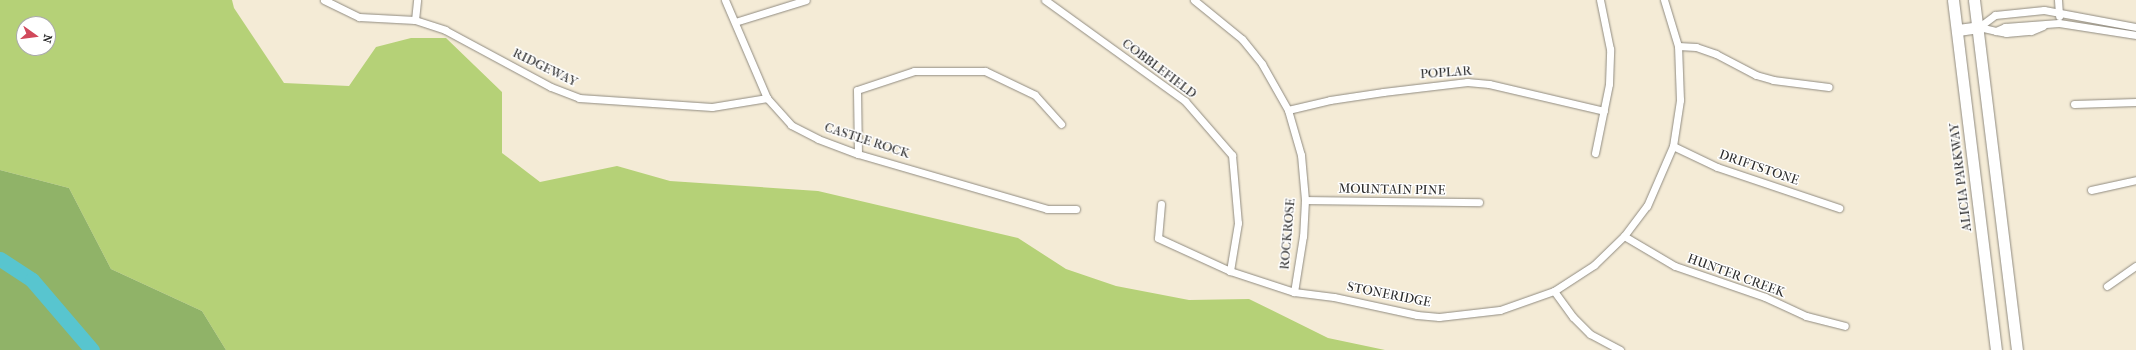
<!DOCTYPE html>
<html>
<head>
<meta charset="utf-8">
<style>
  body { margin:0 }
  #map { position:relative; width:2136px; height:350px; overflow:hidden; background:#f4ebd6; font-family:"IM FELL French Canon",serif }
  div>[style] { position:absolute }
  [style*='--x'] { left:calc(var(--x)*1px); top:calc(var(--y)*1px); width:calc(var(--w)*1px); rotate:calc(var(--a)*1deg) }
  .green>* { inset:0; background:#b5d177 }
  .forest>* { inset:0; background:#90b368 }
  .river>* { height:15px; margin:-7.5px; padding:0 7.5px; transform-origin:7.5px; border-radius:7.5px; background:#58c5cf }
  .roads { filter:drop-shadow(0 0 1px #908b80) drop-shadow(0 0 1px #908b80) }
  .street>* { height:7px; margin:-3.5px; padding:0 3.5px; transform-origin:3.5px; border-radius:3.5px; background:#fff }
  .primary>* { height:11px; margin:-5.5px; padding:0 5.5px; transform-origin:5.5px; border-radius:5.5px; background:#fff }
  span { translate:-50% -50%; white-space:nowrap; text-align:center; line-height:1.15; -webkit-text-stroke:3px #fff; paint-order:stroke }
  .street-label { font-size:13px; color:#2b2b2b }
  .north { position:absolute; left:16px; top:16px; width:40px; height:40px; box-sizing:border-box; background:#fff; border:1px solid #aaa; border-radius:50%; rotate:104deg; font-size:11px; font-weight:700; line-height:16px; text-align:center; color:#2b2b2b }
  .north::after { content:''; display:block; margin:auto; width:14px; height:18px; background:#d1495b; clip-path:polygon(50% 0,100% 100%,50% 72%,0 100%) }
</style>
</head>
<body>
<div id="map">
  <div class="green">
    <div style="clip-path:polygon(evenodd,0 0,232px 0,234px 8px,284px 83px,349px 86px,376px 47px,411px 38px,446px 38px,502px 92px,502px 153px,540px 182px,617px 166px,670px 181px,818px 191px,1018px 238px,1066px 269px,1116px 286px,1189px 300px,1249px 299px,1328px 338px,1385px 350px,226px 350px,202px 311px,111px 269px,69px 188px,0 170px,0 0,24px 24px,48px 24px,48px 48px,24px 48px,24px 24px)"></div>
  </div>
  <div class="forest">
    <div style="clip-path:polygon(0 170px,69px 188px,111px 269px,202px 311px,226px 350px,0 350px)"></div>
  </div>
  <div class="river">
    <div style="--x:0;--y:259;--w:38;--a:33"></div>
    <div style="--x:32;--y:280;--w:92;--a:49.4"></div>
  </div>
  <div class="roads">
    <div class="street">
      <div style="--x:324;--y:0;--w:39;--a:26"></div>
      <div style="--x:359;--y:17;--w:56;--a:3.1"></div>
      <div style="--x:415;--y:20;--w:32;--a:18"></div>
      <div style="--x:445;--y:30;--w:120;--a:28.3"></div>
      <div style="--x:551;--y:87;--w:30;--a:21"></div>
      <div style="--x:579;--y:98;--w:133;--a:3.9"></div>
      <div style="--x:712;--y:107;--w:56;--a:-9.3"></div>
      <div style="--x:725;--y:0;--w:107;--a:66.8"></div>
      <div style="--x:767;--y:98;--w:36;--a:48"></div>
      <div style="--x:791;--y:125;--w:30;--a:27"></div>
      <div style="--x:818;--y:139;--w:43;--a:20.6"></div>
      <div style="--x:858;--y:154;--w:197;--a:16.2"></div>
      <div style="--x:1047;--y:209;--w:29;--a:0"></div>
      <div style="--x:1045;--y:0;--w:173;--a:35.8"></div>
      <div style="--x:1185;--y:101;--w:72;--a:49"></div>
      <div style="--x:1232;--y:155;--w:68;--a:85"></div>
      <div style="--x:1238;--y:223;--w:49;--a:99.5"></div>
      <div style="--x:1194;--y:0;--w:62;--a:39.1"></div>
      <div style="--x:1242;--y:39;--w:32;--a:51"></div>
      <div style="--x:1262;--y:64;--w:53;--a:60.5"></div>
      <div style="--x:1288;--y:110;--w:47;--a:73.9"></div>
      <div style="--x:1301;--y:155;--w:45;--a:84.9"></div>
      <div style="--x:1305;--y:200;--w:36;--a:93"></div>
      <div style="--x:1303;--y:236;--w:57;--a:99.1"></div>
      <div style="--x:2058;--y:0;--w:16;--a:86"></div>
      <div style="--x:415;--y:20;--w:20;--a:-84"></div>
      <div style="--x:735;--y:22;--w:74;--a:-17.2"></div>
      <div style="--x:1979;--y:27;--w:20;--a:-37"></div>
      <div style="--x:1995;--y:15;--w:49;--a:-5.8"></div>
      <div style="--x:2044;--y:10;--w:94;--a:10.5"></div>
      <div style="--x:1979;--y:27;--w:17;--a:13"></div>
      <div style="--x:1996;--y:31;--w:10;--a:-24"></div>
      <div style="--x:2005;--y:27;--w:54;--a:-4.2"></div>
      <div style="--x:2059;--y:23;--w:78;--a:8.9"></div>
      <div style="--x:1996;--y:31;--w:10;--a:11"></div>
      <div style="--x:2006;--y:33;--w:25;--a:-5"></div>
      <div style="--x:2031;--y:31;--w:13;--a:-23"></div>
      <div style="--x:1678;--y:46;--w:18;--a:3"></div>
      <div style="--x:1696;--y:47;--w:21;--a:19"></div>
      <div style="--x:1716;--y:54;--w:45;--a:27.7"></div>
      <div style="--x:1756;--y:75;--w:18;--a:16"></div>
      <div style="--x:1773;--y:80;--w:56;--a:7.1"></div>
      <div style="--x:2074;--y:104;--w:62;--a:-1.8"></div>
      <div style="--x:1288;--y:110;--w:43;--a:-13.4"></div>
      <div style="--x:1330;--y:100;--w:54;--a:-8.6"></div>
      <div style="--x:1383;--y:92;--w:85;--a:-6.8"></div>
      <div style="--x:1467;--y:82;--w:22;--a:5"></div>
      <div style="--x:1489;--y:84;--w:118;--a:13.2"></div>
      <div style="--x:1673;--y:146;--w:49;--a:25.5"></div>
      <div style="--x:1717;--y:167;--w:129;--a:18.6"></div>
      <div style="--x:1595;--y:153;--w:70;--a:-78.5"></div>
      <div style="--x:1609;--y:84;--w:35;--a:-88"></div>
      <div style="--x:1610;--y:49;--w:50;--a:-101.5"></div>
      <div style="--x:858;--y:154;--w:64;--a:-90.9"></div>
      <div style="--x:857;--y:90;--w:60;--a:-18.4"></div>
      <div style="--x:914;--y:71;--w:71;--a:0"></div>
      <div style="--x:985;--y:71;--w:55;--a:25.6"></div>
      <div style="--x:1035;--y:95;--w:39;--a:48"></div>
      <div style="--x:2091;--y:190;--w:46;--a:-12.5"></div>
      <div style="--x:1305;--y:200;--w:174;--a:0.7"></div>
      <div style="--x:1161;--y:204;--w:34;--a:95"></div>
      <div style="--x:1158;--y:238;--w:79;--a:24.6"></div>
      <div style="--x:1230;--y:271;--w:67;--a:18.2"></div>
      <div style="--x:1294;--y:292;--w:40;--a:7.1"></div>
      <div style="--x:1334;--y:297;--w:85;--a:12.2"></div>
      <div style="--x:1417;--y:315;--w:22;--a:5"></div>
      <div style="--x:1439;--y:317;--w:61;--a:-6.5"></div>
      <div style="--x:1500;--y:310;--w:57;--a:-19.4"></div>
      <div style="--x:1554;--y:291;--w:48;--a:-33"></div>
      <div style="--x:1594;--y:265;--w:42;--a:-44"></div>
      <div style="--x:1624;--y:236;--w:38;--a:-53"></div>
      <div style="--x:1647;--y:206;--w:65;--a:-66.6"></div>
      <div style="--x:1673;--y:146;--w:47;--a:-81.3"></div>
      <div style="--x:1680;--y:100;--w:54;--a:-92.1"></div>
      <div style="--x:1678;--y:46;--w:48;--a:-106.9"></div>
      <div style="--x:1624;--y:236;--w:59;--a:30.5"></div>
      <div style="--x:1675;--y:266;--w:95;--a:19"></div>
      <div style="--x:1765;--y:297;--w:45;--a:24.9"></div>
      <div style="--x:1806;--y:316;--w:40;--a:14.4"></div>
      <div style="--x:2107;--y:286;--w:35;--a:-35"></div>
      <div style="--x:1554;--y:291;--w:32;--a:54"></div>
      <div style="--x:1573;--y:317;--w:24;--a:45"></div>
      <div style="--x:1590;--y:334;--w:34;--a:28"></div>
    </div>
    <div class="primary">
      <div style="--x:1953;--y:0;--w:353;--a:83"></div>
      <div style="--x:1974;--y:0;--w:353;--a:83"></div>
      <div style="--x:1958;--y:30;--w:21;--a:-8"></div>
    </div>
  </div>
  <div class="street-label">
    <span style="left:545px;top:68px;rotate:26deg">RIDGEWAY</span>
    <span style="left:1159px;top:69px;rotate:37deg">COBBLEFIELD</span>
    <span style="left:1446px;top:73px;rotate:-4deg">POPLAR</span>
    <span style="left:867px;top:141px;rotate:18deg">CASTLE ROCK</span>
    <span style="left:1759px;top:168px;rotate:19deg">DRIFTSTONE</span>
    <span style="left:1961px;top:177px;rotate:-97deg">ALICIA PARKWAY</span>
    <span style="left:1392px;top:190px;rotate:1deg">MOUNTAIN PINE</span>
    <span style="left:1288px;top:234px;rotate:-85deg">ROCKROSE</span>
    <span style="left:1736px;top:276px;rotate:20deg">HUNTER CREEK</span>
    <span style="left:1389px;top:295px;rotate:11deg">STONERIDGE</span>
  </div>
  <div class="north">N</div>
</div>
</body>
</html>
